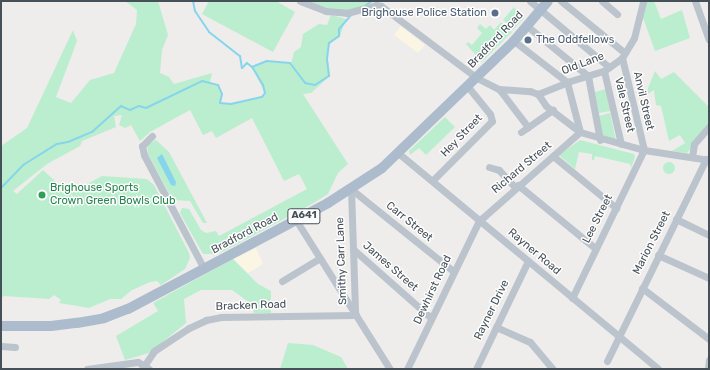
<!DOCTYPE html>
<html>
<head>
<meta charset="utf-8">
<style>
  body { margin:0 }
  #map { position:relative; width:710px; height:370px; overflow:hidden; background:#efecec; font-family:Rubik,sans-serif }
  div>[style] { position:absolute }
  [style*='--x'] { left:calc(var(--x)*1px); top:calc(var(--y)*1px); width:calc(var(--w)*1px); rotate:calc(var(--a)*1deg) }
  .commercial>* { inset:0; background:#fbf5e4 }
  .green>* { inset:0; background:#baeece }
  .round { border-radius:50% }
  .water>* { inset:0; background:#87d5ea }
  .stream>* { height:2px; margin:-1px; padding:0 1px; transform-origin:1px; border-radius:1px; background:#87d5ea }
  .street>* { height:7px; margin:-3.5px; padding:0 3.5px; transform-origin:3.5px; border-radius:3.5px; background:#bbc4cc }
  .primary>* { height:10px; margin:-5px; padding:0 5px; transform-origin:5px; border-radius:5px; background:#acbccc }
  .dots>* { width:11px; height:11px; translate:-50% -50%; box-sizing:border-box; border:2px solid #fff; border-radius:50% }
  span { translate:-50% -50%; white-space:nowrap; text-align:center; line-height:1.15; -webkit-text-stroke:3px #fff; paint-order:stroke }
  .shield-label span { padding:1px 3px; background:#fff; border:1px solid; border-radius:3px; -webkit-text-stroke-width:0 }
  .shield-label { font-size:10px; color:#455059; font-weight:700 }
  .service-label { font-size:11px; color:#4e5e75 }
  .right { translate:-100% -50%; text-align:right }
  .left { translate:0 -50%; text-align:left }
  .street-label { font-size:11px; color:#455059 }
  .leisure-label { font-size:11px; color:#27864d }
  .frame { position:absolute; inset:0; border:2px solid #455059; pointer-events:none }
</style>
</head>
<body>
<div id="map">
  <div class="commercial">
    <div style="clip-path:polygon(401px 26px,425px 45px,418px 53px,394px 35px)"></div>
    <div style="clip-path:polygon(256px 248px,263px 264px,248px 273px,233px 259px)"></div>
  </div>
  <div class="green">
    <div style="clip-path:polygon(125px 1px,158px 1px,168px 35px,162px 50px,160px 73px,169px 77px,174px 84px,212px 73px,210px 82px,218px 85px,222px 94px,220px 103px,226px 104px,262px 97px,265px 93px,252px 67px,267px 61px,291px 64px,294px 52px,301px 47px,303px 34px,319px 24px,327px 25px,331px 15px,346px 19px,340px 36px,330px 44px,327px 51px,330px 76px,311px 93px,303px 94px,348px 164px,338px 173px,328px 194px,312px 204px,224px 251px,215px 254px,203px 254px,180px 213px,182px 208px,189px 209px,201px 230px,206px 233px,216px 231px,219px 236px,307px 189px,299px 174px,284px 181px,252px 118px,216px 138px,212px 131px,203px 135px,190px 110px,150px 132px,140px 141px,131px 125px,125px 128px,119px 125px,122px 115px,114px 116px,116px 127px,82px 141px,80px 146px,47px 164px,13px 191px,17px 194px,43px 170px,65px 190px,67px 195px,102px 176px,147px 179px,154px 185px,189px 253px,190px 258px,185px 269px,161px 285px,157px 281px,150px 282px,132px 290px,121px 299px,110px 299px,89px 308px,59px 303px,61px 300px,54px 295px,49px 299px,4px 296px,1px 298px,1px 146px,27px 128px,73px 30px,77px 41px,56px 97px,71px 103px,90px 80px,114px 73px,136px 24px,137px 10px)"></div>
    <div style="clip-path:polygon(209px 1px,276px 1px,295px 12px,273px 52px,202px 14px)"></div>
    <div style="clip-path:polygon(308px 1px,372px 1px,358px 10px,336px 11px)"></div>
    <div style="clip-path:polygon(645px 1px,654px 1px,661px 19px,682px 10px,690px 38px,655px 51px,642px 15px)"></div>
    <div style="clip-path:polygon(514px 7px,524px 18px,513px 30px,503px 20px)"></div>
    <div style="clip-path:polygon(501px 22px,512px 32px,482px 62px,466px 44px,468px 42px,472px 45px,482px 33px,477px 28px,480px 24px,486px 29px,490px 25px,494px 30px)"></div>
    <div style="clip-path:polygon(655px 71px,661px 79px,674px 72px,709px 107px,709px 125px,687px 153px,672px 151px,685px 143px,680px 135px,669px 141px,661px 106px,656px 105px,654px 90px,648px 94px,646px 93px)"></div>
    <div style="clip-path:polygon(606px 89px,610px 111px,599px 113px,595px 92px)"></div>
    <div style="clip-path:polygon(610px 113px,616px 141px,603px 138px,599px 116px)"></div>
    <div style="clip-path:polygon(445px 117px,455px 127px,426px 155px,419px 148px,410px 155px,409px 151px)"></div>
    <div style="clip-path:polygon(156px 140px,169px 152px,207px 223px,203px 223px,190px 201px,173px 200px,171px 197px,148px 154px,147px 145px)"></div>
    <div style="clip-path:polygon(580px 140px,634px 154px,635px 157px,631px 168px,630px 164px,595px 156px,594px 160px,592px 160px,592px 154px,579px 152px,575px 169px,559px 155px)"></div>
    <div class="round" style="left:663px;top:162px;width:12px;height:12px"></div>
    <div style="clip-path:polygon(233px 259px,258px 284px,271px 291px,271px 313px,254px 313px,250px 303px,232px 290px,201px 290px,184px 299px,186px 323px,149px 353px,125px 360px,116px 336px,158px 311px,153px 303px)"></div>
    <div style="clip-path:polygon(288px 343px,313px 345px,341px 357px,348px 369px,280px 369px)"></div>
  </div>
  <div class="water">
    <div style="clip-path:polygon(162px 154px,176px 182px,175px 186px,171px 185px,157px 158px)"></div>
  </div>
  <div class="stream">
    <div style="--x:193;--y:1;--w:10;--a:79"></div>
    <div style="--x:195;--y:11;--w:25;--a:56"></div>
    <div style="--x:209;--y:32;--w:39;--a:38"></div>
    <div style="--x:240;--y:56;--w:12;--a:81"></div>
    <div style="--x:242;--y:68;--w:7;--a:-45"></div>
    <div style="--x:247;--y:63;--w:6;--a:39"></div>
    <div style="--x:366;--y:5;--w:7;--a:-34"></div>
    <div style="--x:1;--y:188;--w:32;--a:-46"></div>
    <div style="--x:23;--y:165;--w:40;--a:-32"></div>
    <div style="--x:57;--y:144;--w:11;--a:-10"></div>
    <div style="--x:68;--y:142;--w:26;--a:-23"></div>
    <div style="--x:92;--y:132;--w:39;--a:-42"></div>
    <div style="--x:121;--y:106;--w:10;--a:24"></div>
    <div style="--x:130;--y:110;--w:10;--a:-24"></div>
    <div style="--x:139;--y:106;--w:7;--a:16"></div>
    <div style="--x:146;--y:108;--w:62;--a:-25.7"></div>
    <div style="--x:202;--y:81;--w:16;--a:14"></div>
    <div style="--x:218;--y:85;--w:10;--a:66"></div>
    <div style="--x:222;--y:94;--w:9;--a:103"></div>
    <div style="--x:220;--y:103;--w:11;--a:5"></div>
    <div style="--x:231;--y:104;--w:32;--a:-13"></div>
    <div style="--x:262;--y:97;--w:5;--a:-53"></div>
    <div style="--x:265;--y:93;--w:8;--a:-104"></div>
    <div style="--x:263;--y:85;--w:21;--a:-121"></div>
    <div style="--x:252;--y:67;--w:16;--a:-22"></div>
    <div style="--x:267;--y:61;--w:23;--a:5"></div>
    <div style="--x:290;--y:63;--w:25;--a:53"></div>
    <div style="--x:305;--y:83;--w:10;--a:11"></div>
    <div style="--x:315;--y:85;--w:17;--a:-33"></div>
    <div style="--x:329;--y:76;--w:17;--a:-97"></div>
    <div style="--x:327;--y:59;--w:16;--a:-83"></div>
    <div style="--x:329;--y:43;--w:12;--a:-35"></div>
    <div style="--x:339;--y:36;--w:7;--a:-90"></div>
    <div style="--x:339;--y:29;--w:20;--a:-49"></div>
  </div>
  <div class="street">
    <div style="--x:300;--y:1;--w:28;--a:21"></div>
    <div style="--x:326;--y:11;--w:21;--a:5"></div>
    <div style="--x:347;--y:13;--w:30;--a:-15"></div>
    <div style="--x:376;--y:5;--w:5;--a:11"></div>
    <div style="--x:381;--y:6;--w:120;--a:36.9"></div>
    <div style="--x:477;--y:78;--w:25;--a:27"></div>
    <div style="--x:499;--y:89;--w:31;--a:4"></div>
    <div style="--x:530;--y:91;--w:9;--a:21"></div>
    <div style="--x:538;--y:94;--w:14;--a:56"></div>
    <div style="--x:546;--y:106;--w:43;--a:37.4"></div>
    <div style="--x:580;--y:132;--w:66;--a:15.7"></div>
    <div style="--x:644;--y:150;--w:66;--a:8.7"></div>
    <div style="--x:530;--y:1;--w:103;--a:39.9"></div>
    <div style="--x:561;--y:1;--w:82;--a:39.1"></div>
    <div style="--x:602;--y:1;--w:20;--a:41"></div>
    <div style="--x:695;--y:1;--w:41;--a:70.3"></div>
    <div style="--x:527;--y:26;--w:79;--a:39.3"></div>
    <div style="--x:588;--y:76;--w:65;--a:79.4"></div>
    <div style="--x:604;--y:71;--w:75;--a:76.9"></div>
    <div style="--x:499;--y:89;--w:48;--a:52.7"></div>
    <div style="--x:538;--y:94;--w:31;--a:-22"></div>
    <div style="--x:567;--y:82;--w:39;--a:-17"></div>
    <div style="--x:604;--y:71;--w:22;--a:-36"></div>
    <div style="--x:622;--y:58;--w:23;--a:-59"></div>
    <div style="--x:634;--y:38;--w:38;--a:-76"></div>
    <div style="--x:521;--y:132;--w:39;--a:-35"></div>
    <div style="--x:152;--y:136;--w:14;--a:135"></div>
    <div style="--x:142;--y:146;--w:9;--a:77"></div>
    <div style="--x:144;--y:155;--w:129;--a:62.2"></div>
    <div style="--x:397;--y:152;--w:339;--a:39.7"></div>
    <div style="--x:553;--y:156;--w:82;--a:39.5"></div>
    <div style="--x:692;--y:157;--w:13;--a:-81"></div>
    <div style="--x:694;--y:144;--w:23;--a:-49"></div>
    <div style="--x:489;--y:167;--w:10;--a:17"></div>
    <div style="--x:499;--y:170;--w:23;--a:47"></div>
    <div style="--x:433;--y:180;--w:83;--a:-45"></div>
    <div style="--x:492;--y:121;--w:7;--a:-106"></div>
    <div style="--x:490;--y:114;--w:36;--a:-129"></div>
    <div style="--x:518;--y:185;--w:99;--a:39.3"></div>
    <div style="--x:351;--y:189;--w:131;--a:38.8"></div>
    <div style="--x:351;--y:189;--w:123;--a:88.1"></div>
    <div style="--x:676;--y:219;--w:37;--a:26"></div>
    <div style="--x:296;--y:220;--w:176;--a:57.8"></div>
    <div style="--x:353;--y:249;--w:104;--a:41.5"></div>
    <div style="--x:658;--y:255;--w:56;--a:24.3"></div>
    <div style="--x:282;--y:281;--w:44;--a:-31.2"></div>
    <div style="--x:642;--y:288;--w:84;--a:37.3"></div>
    <div style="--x:572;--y:298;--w:165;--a:-64.1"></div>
    <div style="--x:644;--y:150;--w:95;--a:-103.4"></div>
    <div style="--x:496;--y:327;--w:37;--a:24"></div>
    <div style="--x:530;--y:342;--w:35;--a:50"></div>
    <div style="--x:1;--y:346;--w:14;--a:4"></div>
    <div style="--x:607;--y:361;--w:225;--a:-63.9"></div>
    <div style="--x:87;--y:369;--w:51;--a:-7.8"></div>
    <div style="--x:138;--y:362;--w:13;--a:32"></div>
    <div style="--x:142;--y:369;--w:22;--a:-56"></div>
    <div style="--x:154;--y:351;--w:42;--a:-33.3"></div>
    <div style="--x:189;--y:328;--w:19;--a:-25"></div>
    <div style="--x:206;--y:320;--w:15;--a:-11"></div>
    <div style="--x:221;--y:317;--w:135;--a:-0.8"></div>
    <div style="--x:407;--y:369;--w:165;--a:-64.1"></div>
    <div style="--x:479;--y:221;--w:135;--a:-41.4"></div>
    <div style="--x:580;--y:132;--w:52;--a:-104.6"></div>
    <div style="--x:567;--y:82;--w:67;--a:-142.3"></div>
    <div style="--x:476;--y:369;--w:120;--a:-64.3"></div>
    <div style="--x:708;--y:369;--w:9;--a:-84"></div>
  </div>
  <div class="primary">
    <div style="--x:1;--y:326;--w:50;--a:0"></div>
    <div style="--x:51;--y:326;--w:26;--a:-7"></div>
    <div style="--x:77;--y:323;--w:27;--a:-10"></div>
    <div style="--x:104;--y:318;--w:26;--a:-21"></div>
    <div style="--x:128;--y:309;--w:226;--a:-27.9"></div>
    <div style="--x:328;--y:203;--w:64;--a:-32.9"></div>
    <div style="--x:382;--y:168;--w:183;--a:-43.9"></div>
    <div style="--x:514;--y:41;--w:52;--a:-49.6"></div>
  </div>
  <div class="dots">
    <div style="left:495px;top:13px;background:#5c6f8a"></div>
    <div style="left:528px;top:40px;background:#5c6f8a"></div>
    <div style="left:42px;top:195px;background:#2e9e5b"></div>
  </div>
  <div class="shield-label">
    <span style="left:304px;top:216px">A641</span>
  </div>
  <div class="service-label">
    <span class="right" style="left:487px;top:13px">Brighouse Police Station</span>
    <span class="left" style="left:536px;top:40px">The Oddfellows</span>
  </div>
  <div class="street-label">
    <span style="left:496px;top:40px;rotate:-46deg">Bradford Road</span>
    <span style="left:583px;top:64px;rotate:-21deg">Old Lane</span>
    <span style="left:643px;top:101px;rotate:77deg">Anvil Street</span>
    <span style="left:624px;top:105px;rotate:77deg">Vale Street</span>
    <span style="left:462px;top:136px;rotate:-46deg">Hey Street</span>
    <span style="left:522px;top:168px;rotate:-40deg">Richard Street</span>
    <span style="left:598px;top:219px;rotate:-63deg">Lee Street</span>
    <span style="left:409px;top:222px;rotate:39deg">Carr Street</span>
    <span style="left:245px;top:234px;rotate:-28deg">Bradford Road</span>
    <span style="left:652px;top:243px;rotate:-63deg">Marion Street</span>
    <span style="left:534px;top:252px;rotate:40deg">Rayner Road</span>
    <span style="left:342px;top:261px;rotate:-92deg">Smithy Carr Lane</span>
    <span style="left:390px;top:267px;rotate:41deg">James Street</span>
    <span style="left:433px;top:290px;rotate:-65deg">Dewhirst Road</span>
    <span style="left:251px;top:306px;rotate:-2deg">Bracken Road</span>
    <span style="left:492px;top:310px;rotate:-64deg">Rayner Drive</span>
  </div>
  <div class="leisure-label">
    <span class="left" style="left:50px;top:195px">Brighouse Sports<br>Crown Green Bowls Club</span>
  </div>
  <div class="frame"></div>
</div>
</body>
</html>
